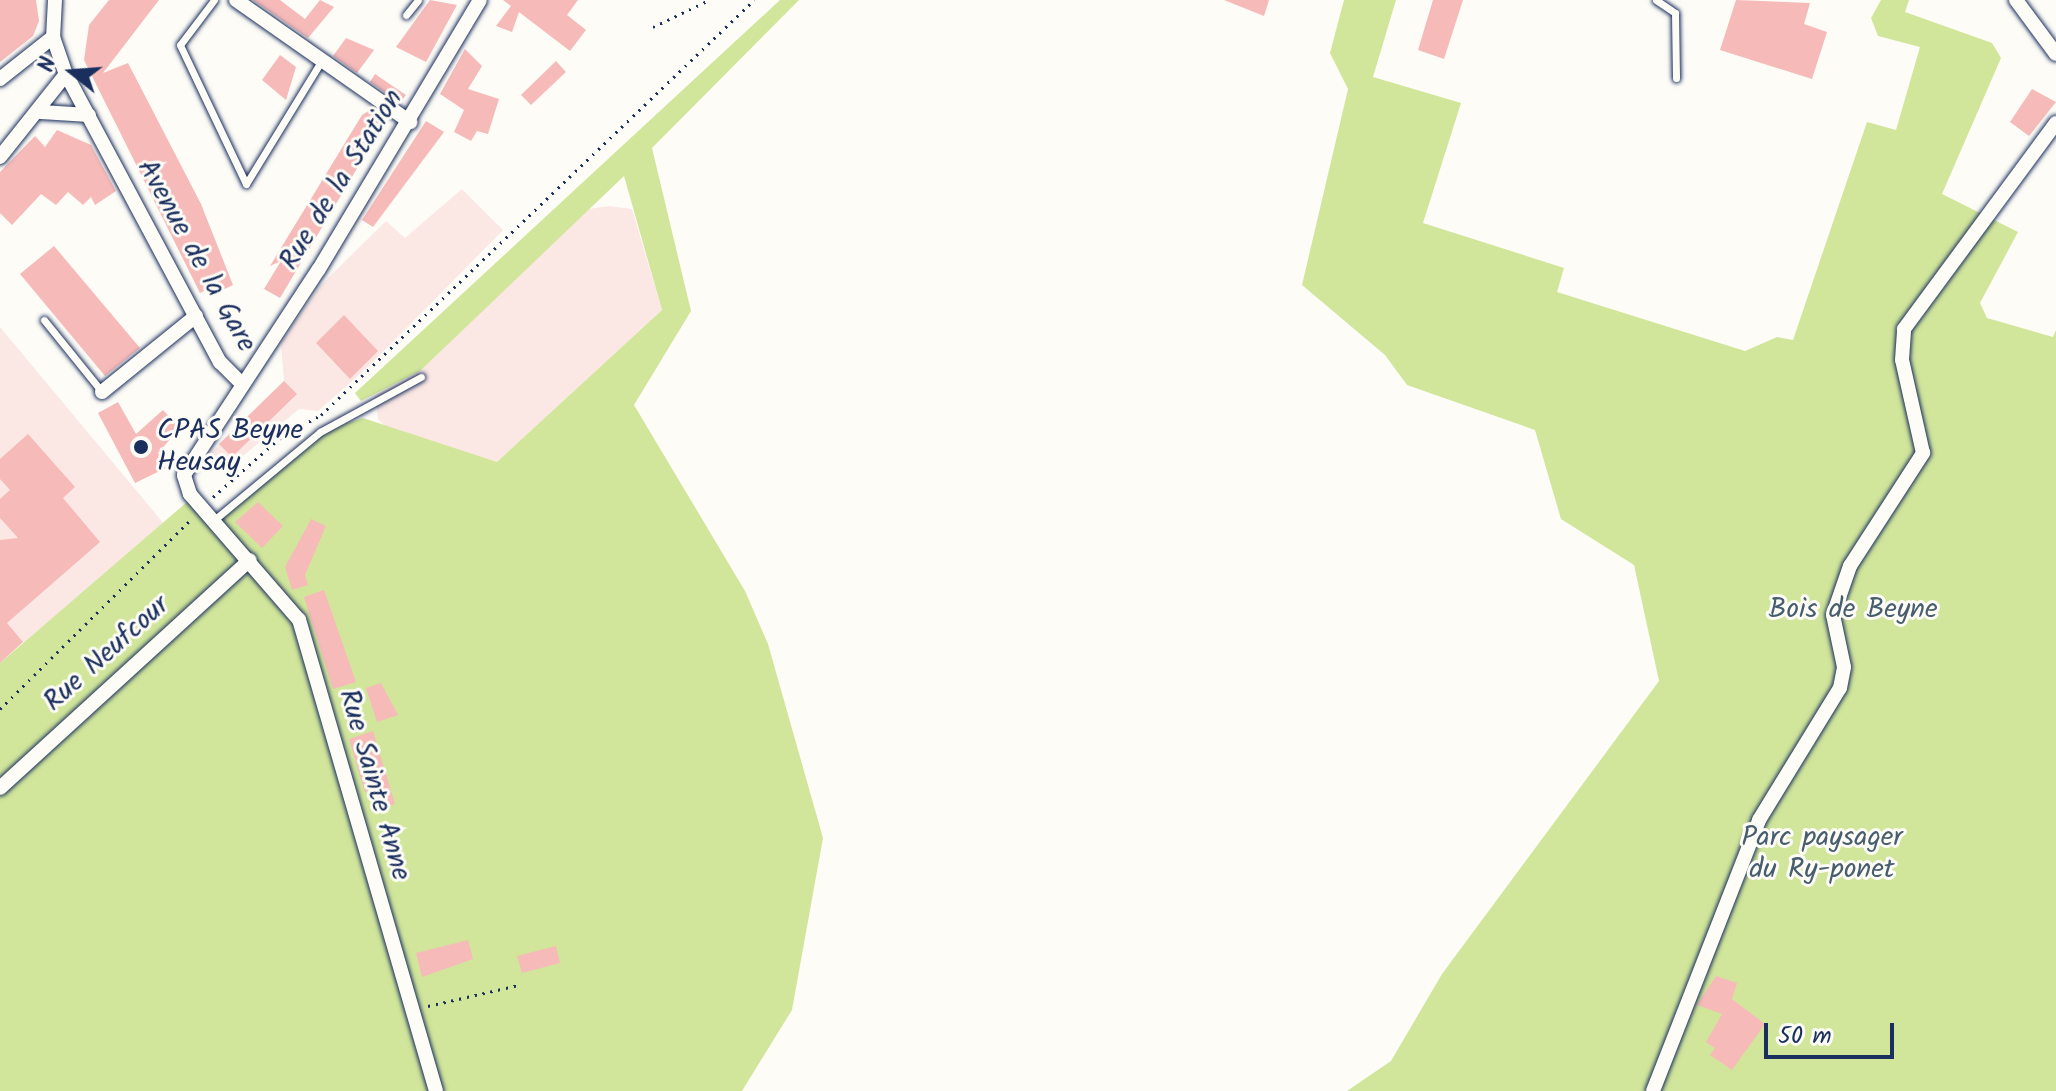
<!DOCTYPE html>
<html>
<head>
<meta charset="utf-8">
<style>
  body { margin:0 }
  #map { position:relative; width:2056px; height:1091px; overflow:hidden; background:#fdfcf7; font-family:Kalam,sans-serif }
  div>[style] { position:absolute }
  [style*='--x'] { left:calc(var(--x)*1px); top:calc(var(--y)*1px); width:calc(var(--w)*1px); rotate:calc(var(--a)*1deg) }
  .built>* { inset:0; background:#fbe8e4 }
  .green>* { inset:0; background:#d1e69b }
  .building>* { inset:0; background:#f6bab9 }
  .path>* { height:3px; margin-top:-1.5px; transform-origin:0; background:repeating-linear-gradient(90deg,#1b2f5e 0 2px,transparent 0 8px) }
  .roads { filter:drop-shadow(0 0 2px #1b2f5e) drop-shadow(0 0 2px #1b2f5e) }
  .service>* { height:7px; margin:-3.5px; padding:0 3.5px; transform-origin:3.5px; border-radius:3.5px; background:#fdfcf7 }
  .minor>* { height:14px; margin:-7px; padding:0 7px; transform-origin:7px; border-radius:7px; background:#fdfcf7 }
  .dots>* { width:22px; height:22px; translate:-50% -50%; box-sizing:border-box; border:4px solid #fdfcf7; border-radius:50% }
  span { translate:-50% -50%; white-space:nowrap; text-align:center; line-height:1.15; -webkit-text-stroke:6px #fdfcf7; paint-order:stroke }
  .street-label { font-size:28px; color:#1b2f5e }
  .poi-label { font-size:28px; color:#1b2f5e }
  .left { translate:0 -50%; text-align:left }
  .park-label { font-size:28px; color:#485d6d }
  .north { position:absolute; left:32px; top:32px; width:80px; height:80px; -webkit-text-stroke:6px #fdfcf7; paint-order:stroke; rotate:287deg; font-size:22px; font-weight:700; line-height:32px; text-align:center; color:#1b2f5e }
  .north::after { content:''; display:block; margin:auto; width:28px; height:36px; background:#1b2f5e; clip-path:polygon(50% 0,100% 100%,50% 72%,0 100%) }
  .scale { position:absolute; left:1764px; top:1023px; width:130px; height:36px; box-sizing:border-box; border:4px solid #1b2f5e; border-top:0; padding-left:10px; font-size:24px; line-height:28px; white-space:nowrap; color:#1b2f5e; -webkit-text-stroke:6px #fdfcf7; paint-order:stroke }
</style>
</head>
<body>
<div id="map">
  <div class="built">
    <div style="clip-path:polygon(462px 189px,503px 230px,369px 366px,318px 411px,299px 409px,225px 471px,209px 455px,284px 382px,281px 343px,319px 287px,386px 221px,405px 238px)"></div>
    <div style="clip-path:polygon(609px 206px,632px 209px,662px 310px,497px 462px,392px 433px,378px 419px,375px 395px,420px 371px,588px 209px)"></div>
    <div style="clip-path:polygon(0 327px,165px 525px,23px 643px,0 615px)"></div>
  </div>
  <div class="green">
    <div style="clip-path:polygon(780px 0,799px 0,652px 148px,691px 311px,634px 405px,745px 591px,768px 644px,823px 838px,792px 1010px,742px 1091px,0 1091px,0 663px,187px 502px,213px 520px,320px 432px,363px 418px,497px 462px,662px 310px,624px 176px,420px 371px,361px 401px,355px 393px)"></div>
    <div style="clip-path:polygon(1344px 0,1396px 0,1373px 77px,1461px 103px,1423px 223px,1564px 268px,1557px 292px,1745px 351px,1777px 337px,1793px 340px,1867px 122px,1896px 130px,1920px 47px,1878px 36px,1871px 18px,1881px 0,1909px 0,1905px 12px,1992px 43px,2001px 58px,1942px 194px,2018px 232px,1980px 303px,1987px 318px,2053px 337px,2056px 330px,2056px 1091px,1347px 1091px,1391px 1061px,1442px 974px,1659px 681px,1634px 565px,1561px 519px,1535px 430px,1407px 385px,1385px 355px,1302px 285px,1348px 89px,1330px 53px)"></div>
  </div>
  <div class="building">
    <div style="clip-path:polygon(0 0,36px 0,39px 21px,33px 36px,0 62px)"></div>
    <div style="clip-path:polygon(109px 0,159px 0,103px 73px,128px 63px,201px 204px,233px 285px,214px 294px,211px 287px,200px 293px,84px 60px,89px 25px)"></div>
    <div style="clip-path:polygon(253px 0,280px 0,305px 19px,320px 0,334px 7px,308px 38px)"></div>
    <div style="clip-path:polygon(430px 0,457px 5px,426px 62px,396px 47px)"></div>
    <div style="clip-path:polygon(503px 0,578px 0,567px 15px,586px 30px,570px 51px,519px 12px,512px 32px,496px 26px,511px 6px)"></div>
    <div style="clip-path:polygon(1224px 0,1269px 0,1264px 16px)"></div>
    <div style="clip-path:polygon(1433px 0,1463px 0,1444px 59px,1418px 50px)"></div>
    <div style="clip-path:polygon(1736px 0,1810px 3px,1804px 24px,1827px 32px,1812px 79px,1720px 50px)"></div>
    <div style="clip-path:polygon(346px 38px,374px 50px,357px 73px,333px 56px)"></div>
    <div style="clip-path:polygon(465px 49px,482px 66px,468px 89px,499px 99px,488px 134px,477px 131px,471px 141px,454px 132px,464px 110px,440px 94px)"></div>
    <div style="clip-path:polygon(280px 55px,296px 67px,286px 100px,262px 80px)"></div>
    <div style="clip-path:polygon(556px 61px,566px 72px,531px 105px,521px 95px)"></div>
    <div style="clip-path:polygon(375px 74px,406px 95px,400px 103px,370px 82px)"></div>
    <div style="clip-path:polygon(2032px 89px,2056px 102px,2029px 136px,2010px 122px)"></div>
    <div style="clip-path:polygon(373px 108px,387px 118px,280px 298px,264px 289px,281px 261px,270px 266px,362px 115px)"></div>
    <div style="clip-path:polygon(426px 121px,444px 132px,373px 227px,362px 220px)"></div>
    <div style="clip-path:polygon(57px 130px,91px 145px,116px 191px,95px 205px,91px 197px,83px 205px,68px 192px,56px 205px,41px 194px,12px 225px,0 213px,0 172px,35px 136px,45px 147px)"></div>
    <div style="clip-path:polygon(54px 246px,140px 348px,105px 376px,20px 274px)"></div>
    <div style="clip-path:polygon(344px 315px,378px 351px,350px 379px,316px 343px)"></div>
    <div style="clip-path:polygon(284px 381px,297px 394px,232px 457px,219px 444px)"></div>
    <div style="clip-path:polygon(118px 402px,136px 434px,163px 410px,180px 428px,158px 453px,166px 468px,135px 483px,98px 413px)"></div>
    <div style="clip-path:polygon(28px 434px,75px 487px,63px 498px,100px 542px,7px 623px,23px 642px,0 663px,0 540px,18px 538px,0 518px,0 499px,10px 490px,0 479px,0 459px)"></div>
    <div style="clip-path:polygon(258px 502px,283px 526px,262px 548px,235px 522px)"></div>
    <div style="clip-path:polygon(311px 519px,326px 526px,305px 575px,308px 585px,292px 590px,285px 567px)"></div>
    <div style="clip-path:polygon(324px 590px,356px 682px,333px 689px,304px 597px)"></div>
    <div style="clip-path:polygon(381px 683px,398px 715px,377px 722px,366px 688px)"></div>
    <div style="clip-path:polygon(373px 731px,395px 804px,382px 808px,376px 789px,365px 792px,349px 739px)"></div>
    <div style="clip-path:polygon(468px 940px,473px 959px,422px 977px,416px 953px)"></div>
    <div style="clip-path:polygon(556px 946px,560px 963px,522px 973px,517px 956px)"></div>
    <div style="clip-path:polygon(1716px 976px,1737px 983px,1732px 999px,1765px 1024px,1732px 1070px,1710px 1055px,1715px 1048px,1706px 1042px,1722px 1014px,1697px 1005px)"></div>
  </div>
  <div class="path">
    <div style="--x:653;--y:27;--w:62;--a:-25.7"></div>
    <div style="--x:213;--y:497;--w:91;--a:-41.4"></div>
    <div style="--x:281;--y:437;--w:46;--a:-28.8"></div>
    <div style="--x:321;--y:415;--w:600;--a:-43.78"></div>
    <div style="--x:0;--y:709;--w:269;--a:-44.8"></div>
    <div style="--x:428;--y:1006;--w:93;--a:-13"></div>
  </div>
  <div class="roads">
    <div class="service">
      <div style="--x:214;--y:0;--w:56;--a:127.1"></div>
      <div style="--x:180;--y:45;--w:154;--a:64.6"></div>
      <div style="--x:246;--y:184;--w:140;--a:-58.5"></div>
      <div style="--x:1656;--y:0;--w:23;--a:34"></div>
      <div style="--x:1675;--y:13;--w:65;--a:89.1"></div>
      <div style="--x:406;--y:15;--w:19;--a:-51"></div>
      <div style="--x:44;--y:320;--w:92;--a:51.1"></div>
      <div style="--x:214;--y:520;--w:138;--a:-39.7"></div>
      <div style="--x:320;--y:432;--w:115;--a:-28.6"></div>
    </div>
    <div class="minor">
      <div style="--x:55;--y:0;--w:37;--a:93"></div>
      <div style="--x:53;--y:37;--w:39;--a:71"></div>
      <div style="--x:66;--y:74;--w:327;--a:61.9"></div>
      <div style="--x:220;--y:362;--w:31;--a:45"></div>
      <div style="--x:236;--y:0;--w:213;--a:35"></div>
      <div style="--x:2016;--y:0;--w:67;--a:53.5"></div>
      <div style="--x:0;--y:79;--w:68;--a:-38.4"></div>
      <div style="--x:41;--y:112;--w:48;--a:3.6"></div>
      <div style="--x:0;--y:157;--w:106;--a:-51.5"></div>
      <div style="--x:102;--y:392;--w:121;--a:-39"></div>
      <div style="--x:0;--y:788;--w:338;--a:-42.4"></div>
      <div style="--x:436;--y:1091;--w:491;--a:-106.2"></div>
      <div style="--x:299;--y:620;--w:167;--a:-130.9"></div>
      <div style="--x:190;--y:494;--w:20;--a:-108"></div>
      <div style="--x:184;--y:475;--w:246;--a:-56.8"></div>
      <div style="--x:319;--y:269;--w:313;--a:-59.1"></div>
      <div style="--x:1653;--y:1091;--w:291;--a:-68.6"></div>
      <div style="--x:1759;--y:820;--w:155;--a:-58.5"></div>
      <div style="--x:1840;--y:688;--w:21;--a:-79"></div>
      <div style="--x:1844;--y:667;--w:53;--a:-101.9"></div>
      <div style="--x:1833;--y:615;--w:52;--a:-70.9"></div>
      <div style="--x:1850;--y:566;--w:135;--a:-57.1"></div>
      <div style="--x:1923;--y:453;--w:95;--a:-102.7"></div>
      <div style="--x:1902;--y:360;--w:31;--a:-86"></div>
      <div style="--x:1904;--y:329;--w:256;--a:-53.6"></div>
    </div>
  </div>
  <div class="dots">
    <div style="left:141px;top:447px;background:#1b2f5e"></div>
  </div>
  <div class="street-label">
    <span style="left:342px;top:180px;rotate:-58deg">Rue de la Station</span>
    <span style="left:196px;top:256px;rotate:61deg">Avenue de la Gare</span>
    <span style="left:107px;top:654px;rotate:-42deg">Rue Neufcour</span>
    <span style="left:374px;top:785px;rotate:74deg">Rue Sainte Anne</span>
  </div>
  <div class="poi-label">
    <span class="left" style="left:157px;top:447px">CPAS Beyne<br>Heusay</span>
  </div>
  <div class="park-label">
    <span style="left:1853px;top:610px">Bois de Beyne</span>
    <span style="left:1822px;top:854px">Parc paysager<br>du Ry-ponet</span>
  </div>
  <div class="north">N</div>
  <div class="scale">50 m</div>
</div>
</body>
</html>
